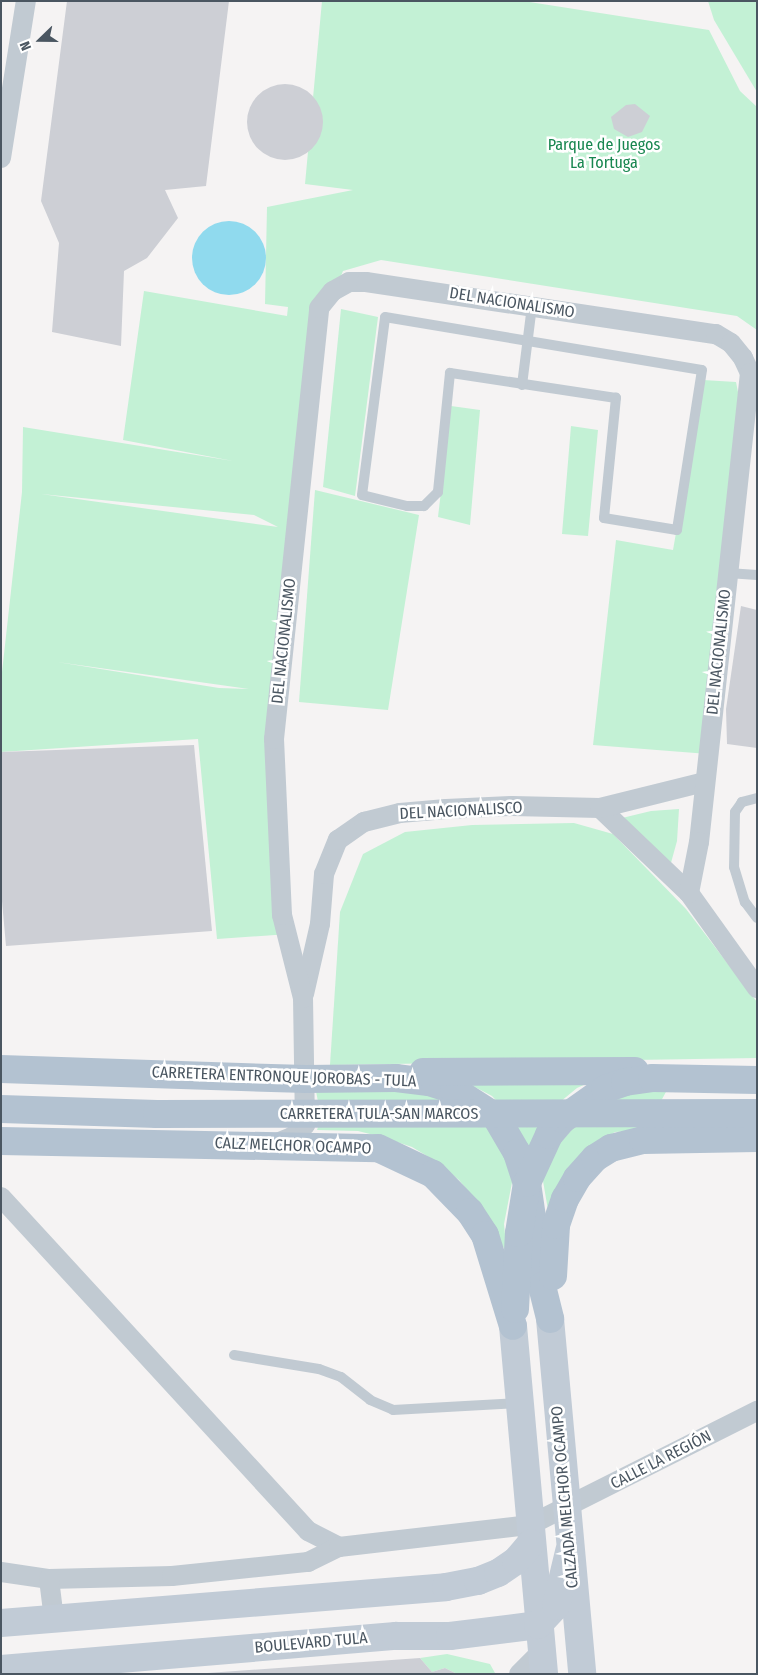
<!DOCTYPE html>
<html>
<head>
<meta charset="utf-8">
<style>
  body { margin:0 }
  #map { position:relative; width:758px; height:1675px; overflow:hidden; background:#f5f3f3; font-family:"Fira Sans Condensed",sans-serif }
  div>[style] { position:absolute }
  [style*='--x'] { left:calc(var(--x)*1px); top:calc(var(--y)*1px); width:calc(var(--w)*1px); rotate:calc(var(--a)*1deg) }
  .green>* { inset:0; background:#c3f1d5 }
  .water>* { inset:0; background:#90daee }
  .round { border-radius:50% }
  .building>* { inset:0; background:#cdcfd5 }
  .service>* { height:10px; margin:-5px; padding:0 5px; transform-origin:5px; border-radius:5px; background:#c1cad2 }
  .minor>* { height:20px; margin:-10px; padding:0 10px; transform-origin:10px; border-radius:10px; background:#c1cad2 }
  .secondary>* { height:28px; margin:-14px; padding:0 14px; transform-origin:14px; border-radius:14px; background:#c1cbd6 }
  .primary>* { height:28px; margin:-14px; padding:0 14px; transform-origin:14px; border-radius:14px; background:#b3c2d1 }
  .primary-bridge>* { height:28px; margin:-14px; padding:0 14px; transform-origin:14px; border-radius:14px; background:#b3c2d1 }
  span { translate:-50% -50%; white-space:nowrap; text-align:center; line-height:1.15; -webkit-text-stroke:5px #fff; paint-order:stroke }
  .park-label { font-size:16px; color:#17864f }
  .street-label { font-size:16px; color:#4a5661 }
  .frame { position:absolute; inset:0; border:2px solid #4a5661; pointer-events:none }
  .north { position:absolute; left:15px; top:15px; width:50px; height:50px; -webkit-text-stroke:4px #fff; paint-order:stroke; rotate:248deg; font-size:14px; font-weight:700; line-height:20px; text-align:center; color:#4a5661 }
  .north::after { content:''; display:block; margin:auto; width:18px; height:22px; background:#4a5661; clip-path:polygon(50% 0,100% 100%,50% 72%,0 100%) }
</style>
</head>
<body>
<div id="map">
  <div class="green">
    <div style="clip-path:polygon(evenodd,322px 1px,523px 1px,709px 30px,740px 91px,757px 107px,757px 330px,737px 316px,381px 260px,343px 271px,313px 346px,271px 738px,289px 934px,217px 939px,198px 739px,1px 752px,1px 681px,22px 492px,23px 427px,233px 461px,123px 440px,144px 291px,287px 316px,288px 307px,265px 304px,267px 207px,353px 190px,305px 184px,322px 1px,41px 494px,254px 515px,278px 527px,41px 494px,322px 1px,57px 662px,249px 689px,219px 688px,57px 662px)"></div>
    <div style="clip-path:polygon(708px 1px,757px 1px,757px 92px,714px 20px)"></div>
    <div style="clip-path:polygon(341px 309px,378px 317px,355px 496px,323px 487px)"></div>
    <div style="clip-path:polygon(703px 380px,736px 382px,739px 397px,708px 754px,593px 745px,616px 540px,673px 550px)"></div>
    <div style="clip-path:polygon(451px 406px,480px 410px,470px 525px,438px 517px)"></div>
    <div style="clip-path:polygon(571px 426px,598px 430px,588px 536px,562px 534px)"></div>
    <div style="clip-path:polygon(315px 490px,419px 515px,388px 710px,299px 702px)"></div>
    <div style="clip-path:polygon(679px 809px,677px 841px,669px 870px,622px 818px,651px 811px)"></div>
    <div style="clip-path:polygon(574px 823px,613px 834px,686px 909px,757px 1002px,757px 1058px,330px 1065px,340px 912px,363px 854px,405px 832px,472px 825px)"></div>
    <div style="clip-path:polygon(458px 1078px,599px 1078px,577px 1088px,560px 1102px,528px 1151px,505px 1110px,492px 1096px)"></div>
    <div style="clip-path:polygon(667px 1090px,661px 1101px,667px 1128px,615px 1132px,596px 1143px,549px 1216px,542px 1175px,552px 1152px,583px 1117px,629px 1092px)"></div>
    <div style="clip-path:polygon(316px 1091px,407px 1091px,430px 1095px,457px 1105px,492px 1130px,514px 1172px,504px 1224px,507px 1254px,484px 1211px,459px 1180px,437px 1162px,412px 1147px,382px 1137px,358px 1131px,317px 1130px,321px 1118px)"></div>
    <div style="clip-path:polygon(447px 1654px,490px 1664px,495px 1673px,457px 1674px,445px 1668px,432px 1672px,420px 1658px)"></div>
  </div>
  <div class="water">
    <div class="round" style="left:192px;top:221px;width:74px;height:74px"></div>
  </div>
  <div class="building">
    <div style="clip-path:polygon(67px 1px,229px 1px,206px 186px,165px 190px,178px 218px,147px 258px,124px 271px,121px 346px,52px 332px,59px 243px,41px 201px)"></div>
    <div class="round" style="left:247px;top:84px;width:76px;height:76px"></div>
    <div style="clip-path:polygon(635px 104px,650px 116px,642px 132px,628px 137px,614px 129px,611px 117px,626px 105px)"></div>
    <div style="clip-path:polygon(741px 606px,757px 610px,757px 748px,727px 744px,726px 709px)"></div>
    <div style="clip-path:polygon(194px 745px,212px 931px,6px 946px,1px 890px,1px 752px)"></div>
    <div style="clip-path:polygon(420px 1658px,432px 1672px,445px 1668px,457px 1674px,194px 1674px)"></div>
  </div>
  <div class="service">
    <div style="--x:385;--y:317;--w:321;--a:9.5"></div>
    <div style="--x:702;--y:370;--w:162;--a:98.9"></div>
    <div style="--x:677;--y:530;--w:74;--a:-170.7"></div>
    <div style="--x:604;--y:518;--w:121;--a:-84.3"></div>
    <div style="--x:616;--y:398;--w:168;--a:-171.4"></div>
    <div style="--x:450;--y:373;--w:120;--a:95.8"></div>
    <div style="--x:438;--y:492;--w:20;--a:135"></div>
    <div style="--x:424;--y:506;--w:17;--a:180"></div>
    <div style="--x:407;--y:506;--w:46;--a:-166.3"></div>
    <div style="--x:362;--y:495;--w:179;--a:-82.6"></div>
    <div style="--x:522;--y:385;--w:80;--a:-82.8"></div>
    <div style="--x:728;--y:573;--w:29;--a:4"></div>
    <div style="--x:757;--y:798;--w:16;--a:165"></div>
    <div style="--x:742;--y:802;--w:12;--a:125"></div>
    <div style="--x:735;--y:812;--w:55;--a:91"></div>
    <div style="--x:734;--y:867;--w:37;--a:73"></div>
    <div style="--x:745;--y:902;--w:20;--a:53"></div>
    <div style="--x:234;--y:1355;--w:86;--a:9.4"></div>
    <div style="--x:319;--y:1369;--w:23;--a:20"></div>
    <div style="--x:341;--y:1377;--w:37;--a:38"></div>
    <div style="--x:370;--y:1400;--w:25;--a:23"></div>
    <div style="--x:393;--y:1410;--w:126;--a:-3.2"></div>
  </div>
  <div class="minor">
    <div style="--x:1;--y:158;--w:159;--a:-81"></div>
    <div style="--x:600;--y:808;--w:123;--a:43.7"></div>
    <div style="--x:689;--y:893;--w:117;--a:54.4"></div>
    <div style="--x:304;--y:994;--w:72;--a:-77.1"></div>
    <div style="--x:320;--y:924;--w:50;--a:-85.4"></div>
    <div style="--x:324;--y:874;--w:37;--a:-68"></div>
    <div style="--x:338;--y:840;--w:32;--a:-35"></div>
    <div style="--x:364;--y:822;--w:37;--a:-14"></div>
    <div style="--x:400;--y:813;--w:46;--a:-5"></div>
    <div style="--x:446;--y:809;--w:66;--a:-2.6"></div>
    <div style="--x:512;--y:806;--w:88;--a:1.3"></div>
    <div style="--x:600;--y:808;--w:107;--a:-14"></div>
    <div style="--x:272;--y:1145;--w:22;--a:-22"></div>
    <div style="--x:292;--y:1137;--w:18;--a:-43"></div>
    <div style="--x:305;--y:1125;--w:127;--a:-90.9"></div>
    <div style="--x:303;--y:998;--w:86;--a:-104.2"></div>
    <div style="--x:282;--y:915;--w:176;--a:-92.6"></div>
    <div style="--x:274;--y:739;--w:433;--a:-84"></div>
    <div style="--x:319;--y:308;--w:22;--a:-51"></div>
    <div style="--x:333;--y:291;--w:18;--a:-29"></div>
    <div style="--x:349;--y:282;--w:17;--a:0"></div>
    <div style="--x:366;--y:282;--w:354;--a:8.5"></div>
    <div style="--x:716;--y:334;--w:17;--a:31"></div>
    <div style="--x:731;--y:343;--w:19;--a:51"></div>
    <div style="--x:743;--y:358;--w:17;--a:65"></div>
    <div style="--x:750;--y:373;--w:472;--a:96.2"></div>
    <div style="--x:699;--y:842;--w:52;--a:101.1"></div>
    <div style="--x:1;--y:1197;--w:454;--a:47.4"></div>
    <div style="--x:308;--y:1531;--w:35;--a:27"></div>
    <div style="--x:1;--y:1572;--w:49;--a:8.3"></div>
    <div style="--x:49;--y:1579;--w:123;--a:-1.4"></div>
    <div style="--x:172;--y:1576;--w:137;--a:-5.9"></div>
    <div style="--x:308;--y:1562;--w:34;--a:-26"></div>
    <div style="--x:339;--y:1547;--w:192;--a:-6.6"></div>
    <div style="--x:530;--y:1525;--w:254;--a:-26.7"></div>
    <div style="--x:49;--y:1579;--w:40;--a:82.9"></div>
    <div style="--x:519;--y:1674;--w:31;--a:-45"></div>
  </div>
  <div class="secondary">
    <div style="--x:550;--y:1319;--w:356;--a:84.8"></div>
    <div style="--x:513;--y:1326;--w:349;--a:84.9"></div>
    <div style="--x:1;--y:1623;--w:446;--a:-4.6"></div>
    <div style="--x:446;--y:1587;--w:33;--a:-11"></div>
    <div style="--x:478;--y:1581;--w:22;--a:-22"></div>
    <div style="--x:498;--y:1573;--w:22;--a:-34"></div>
    <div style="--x:516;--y:1561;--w:23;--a:-50"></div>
    <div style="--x:1;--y:1669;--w:396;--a:-4.8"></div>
    <div style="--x:396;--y:1636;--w:54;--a:0"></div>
    <div style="--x:450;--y:1636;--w:89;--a:-7.1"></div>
    <div style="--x:538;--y:1625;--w:26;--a:-47"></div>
    <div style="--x:556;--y:1606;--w:56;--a:-76.5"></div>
  </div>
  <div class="primary">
    <div style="--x:1;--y:1069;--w:305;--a:1.9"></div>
    <div style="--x:306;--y:1079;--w:90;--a:-0.6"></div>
    <div style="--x:396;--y:1078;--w:33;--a:7"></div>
    <div style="--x:429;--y:1082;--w:26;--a:18"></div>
    <div style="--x:454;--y:1090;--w:50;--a:32.7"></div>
    <div style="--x:496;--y:1117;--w:42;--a:59.7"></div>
    <div style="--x:517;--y:1153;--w:32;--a:72"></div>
    <div style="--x:527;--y:1183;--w:104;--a:81.7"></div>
    <div style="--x:542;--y:1286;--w:34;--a:76"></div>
    <div style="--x:423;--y:1072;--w:212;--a:-0.3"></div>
    <div style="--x:1;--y:1141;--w:377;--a:1.1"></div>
    <div style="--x:378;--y:1148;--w:61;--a:25.3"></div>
    <div style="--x:433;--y:1174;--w:53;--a:45.8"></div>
    <div style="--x:470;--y:1212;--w:27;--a:57"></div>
    <div style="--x:485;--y:1235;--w:95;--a:72.9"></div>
    <div style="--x:553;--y:1276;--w:51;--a:-86.6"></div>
    <div style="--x:556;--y:1225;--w:28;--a:-71"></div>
    <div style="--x:565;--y:1199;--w:24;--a:-60"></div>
    <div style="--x:577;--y:1178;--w:27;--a:-48"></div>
    <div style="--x:595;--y:1158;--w:19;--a:-32"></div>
    <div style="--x:611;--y:1148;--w:33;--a:-14"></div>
    <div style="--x:643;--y:1140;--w:114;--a:-1"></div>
    <div style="--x:515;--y:1309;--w:76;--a:-87"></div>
    <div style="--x:519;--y:1233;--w:51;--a:-80.9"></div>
    <div style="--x:527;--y:1183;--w:53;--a:-65.4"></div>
    <div style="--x:549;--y:1135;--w:21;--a:-49"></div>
    <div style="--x:563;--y:1119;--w:52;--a:-35.5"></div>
    <div style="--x:605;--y:1089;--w:21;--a:-19"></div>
    <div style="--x:625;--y:1082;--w:27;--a:-8"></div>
    <div style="--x:652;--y:1078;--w:105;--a:1.1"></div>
  </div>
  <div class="primary-bridge">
    <div style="--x:1;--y:1109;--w:156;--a:1.8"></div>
    <div style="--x:157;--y:1114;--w:600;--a:-0.1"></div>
  </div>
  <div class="park-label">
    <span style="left:604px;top:154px">Parque de Juegos<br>La Tortuga</span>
  </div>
  <div class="street-label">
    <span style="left:512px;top:303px;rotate:9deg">DEL NACIONALISMO</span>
    <span style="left:284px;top:641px;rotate:-84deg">DEL NACIONALISMO</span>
    <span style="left:719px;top:652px;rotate:-84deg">DEL NACIONALISMO</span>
    <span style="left:461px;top:811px;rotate:-3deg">DEL NACIONALISCO</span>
    <span style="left:284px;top:1077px;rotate:2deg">CARRETERA ENTRONQUE JOROBAS - TULA</span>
    <span style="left:379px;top:1114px">CARRETERA TULA-SAN MARCOS</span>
    <span style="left:293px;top:1146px;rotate:2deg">CALZ MELCHOR OCAMPO</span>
    <span style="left:661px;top:1460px;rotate:-27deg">CALLE LA REGIÓN</span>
    <span style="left:565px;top:1497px;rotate:-95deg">CALZADA MELCHOR OCAMPO</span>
    <span style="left:311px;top:1643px;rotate:-5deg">BOULEVARD TULA</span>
  </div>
  <div class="frame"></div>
  <div class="north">N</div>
</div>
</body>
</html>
